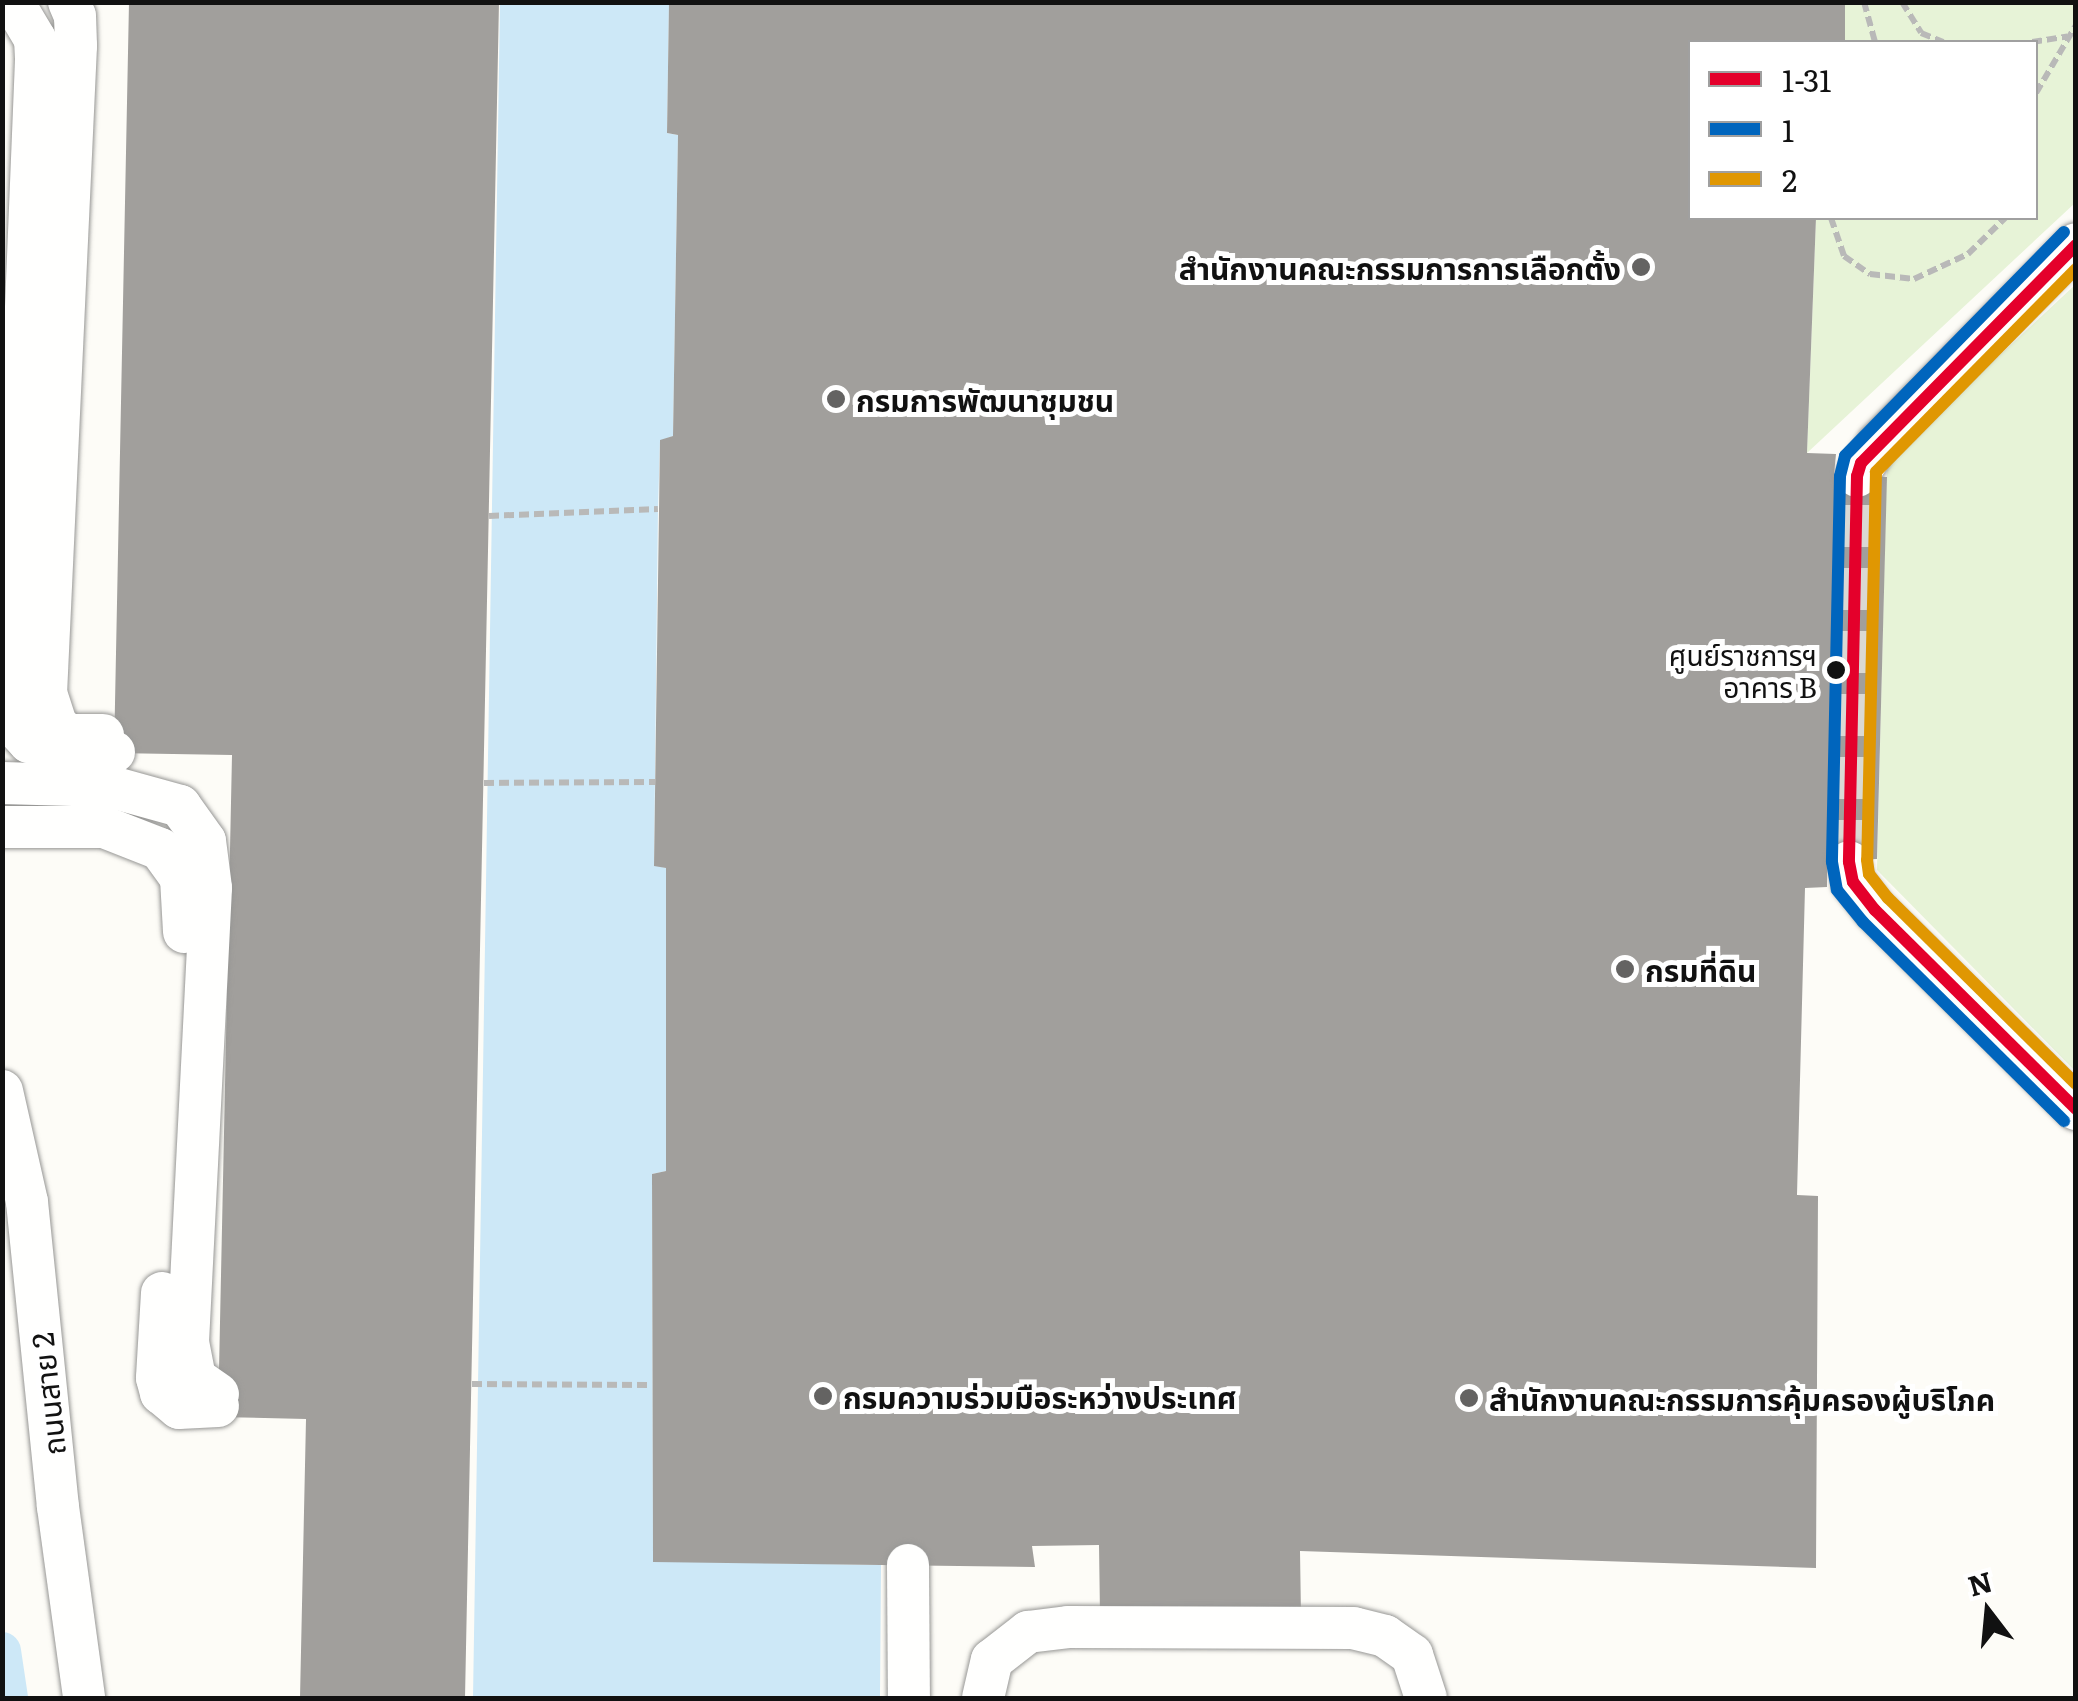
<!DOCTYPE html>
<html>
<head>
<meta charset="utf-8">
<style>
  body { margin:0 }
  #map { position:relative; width:2078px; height:1701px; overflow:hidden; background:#fdfcf7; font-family:Literata,"Noto Sans Thai",serif }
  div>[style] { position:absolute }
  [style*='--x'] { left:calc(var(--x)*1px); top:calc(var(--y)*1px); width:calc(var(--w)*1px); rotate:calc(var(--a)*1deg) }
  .green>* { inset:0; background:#e7f3d7 }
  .water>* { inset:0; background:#cde8f7 }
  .canal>* { height:38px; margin:-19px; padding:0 19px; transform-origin:19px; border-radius:19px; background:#cde8f7 }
  .building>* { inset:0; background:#a19f9c }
  .minor-tunnel>* { height:42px; margin-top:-21px; transform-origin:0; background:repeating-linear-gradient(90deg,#dad9d4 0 42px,transparent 0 63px) }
  .path>* { height:6px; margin-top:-3px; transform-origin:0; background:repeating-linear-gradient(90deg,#b9b9b8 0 10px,transparent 0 15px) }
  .roads { filter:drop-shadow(0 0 2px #979795) drop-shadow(0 0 2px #979795) }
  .minor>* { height:42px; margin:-21px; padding:0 21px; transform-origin:21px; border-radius:21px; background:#fffffe }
  .bus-1>* { height:12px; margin:-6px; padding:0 6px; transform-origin:6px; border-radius:6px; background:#e4002b }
  .bus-2>* { height:12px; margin:-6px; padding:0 6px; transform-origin:6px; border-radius:6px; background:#0065bd }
  .bus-3>* { height:12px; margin:-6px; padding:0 6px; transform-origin:6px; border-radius:6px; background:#e09702 }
  .dots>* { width:28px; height:28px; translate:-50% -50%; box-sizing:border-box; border:5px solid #fff; border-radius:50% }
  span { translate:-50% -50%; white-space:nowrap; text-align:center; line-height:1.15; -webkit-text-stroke:10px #fff; paint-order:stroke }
  .bus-label { font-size:28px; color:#111 }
  .right { translate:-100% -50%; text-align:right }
  .poi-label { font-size:30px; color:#111; font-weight:700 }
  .left { translate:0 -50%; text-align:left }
  .street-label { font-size:30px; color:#111 }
  .frame { position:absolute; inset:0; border:5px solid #111; pointer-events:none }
  .legend { position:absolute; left:1688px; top:40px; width:350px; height:180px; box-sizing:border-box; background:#fff; border:2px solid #a0a0a0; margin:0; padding:12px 18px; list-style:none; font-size:30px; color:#111 }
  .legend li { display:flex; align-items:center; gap:20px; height:50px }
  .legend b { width:50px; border:2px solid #a0a0a0 }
  .north { position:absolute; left:1938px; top:1561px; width:100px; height:100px; -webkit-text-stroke:8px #fff; paint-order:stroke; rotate:344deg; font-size:28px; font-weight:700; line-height:40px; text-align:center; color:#111 }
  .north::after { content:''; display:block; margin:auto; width:35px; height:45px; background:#111; clip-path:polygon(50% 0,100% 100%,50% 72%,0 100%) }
</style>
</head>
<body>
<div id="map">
  <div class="green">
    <div style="clip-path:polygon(1845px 3px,2075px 3px,2075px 203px,1807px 453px,1816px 218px,2036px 218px,2036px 42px,1845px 42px)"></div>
    <div style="clip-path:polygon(2075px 285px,2075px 1071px,1877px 870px,1887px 460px)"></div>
  </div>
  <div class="water">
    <div style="clip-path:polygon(500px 3px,669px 3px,667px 133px,678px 135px,673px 436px,660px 441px,658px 509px,654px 865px,666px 868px,666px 1171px,652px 1174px,653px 1561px,881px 1565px,880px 1698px,473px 1698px)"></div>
  </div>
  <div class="canal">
    <div style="--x:2;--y:1651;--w:48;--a:81.5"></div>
  </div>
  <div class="building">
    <div style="clip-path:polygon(129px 2px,499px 2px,465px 1698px,300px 1698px,306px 1419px,218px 1417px,232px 755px,114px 753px)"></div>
    <div style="clip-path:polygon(669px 2px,1845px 2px,1845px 42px,1690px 42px,1690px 218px,1816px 218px,1807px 453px,1836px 454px,1834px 475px,1887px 477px,1877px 859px,1827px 861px,1827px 887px,1805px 888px,1797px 1195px,1818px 1196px,1816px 1568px,1300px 1551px,1301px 1616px,1100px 1615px,1099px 1545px,1032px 1546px,1035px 1567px,653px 1562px,652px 1174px,666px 1171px,666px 868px,654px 866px,660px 440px,673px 436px,678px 135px,667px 133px)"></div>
  </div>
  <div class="minor-tunnel">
    <div style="--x:1849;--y:862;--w:386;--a:-88.8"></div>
  </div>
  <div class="path">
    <div style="--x:1864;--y:2;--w:41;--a:74.6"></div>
    <div style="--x:1902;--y:2;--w:36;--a:58"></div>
    <div style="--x:1921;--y:33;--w:24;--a:22"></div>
    <div style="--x:2032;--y:42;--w:36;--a:-9"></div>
    <div style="--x:2036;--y:93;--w:79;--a:-59.5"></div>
    <div style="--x:1831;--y:218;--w:40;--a:71.1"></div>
    <div style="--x:1844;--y:256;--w:32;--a:35"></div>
    <div style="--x:1870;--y:274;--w:44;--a:6.5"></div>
    <div style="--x:1914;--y:279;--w:60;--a:-24.8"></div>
    <div style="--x:1968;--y:254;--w:52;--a:-44.2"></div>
    <div style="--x:489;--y:516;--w:169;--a:-2.4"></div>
    <div style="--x:484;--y:783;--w:171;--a:-0.3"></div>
    <div style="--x:472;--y:1384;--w:178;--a:0.3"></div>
  </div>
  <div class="roads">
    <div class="minor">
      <div style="--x:13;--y:2;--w:43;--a:59.3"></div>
      <div style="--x:35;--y:39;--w:21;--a:87"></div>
      <div style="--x:36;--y:60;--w:619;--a:92.32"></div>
      <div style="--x:11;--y:678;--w:51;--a:83.3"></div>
      <div style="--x:17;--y:729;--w:18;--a:47"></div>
      <div style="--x:29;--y:742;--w:35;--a:15"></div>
      <div style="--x:63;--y:751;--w:51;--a:1.1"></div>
      <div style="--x:69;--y:2;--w:15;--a:67"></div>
      <div style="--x:75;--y:16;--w:30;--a:88"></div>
      <div style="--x:76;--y:46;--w:648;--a:92.65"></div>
      <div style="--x:46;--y:693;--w:35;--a:72"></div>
      <div style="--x:57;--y:726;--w:15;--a:37"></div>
      <div style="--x:69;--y:735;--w:34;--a:0"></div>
      <div style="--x:1857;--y:476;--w:38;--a:-57"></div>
      <div style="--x:1878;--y:444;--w:281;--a:-45.3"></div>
      <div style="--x:2;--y:783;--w:106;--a:1.6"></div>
      <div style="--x:108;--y:786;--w:75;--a:15.5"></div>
      <div style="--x:180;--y:806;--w:43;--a:54.5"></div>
      <div style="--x:205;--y:841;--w:47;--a:82.7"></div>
      <div style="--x:211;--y:888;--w:455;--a:92.9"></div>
      <div style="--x:188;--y:1342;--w:37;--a:79"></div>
      <div style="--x:195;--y:1378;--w:28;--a:35"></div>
      <div style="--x:2;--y:827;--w:102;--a:0"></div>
      <div style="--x:104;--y:827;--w:60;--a:21.4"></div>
      <div style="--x:160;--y:849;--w:36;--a:54"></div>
      <div style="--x:181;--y:878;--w:54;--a:86.8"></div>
      <div style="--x:1849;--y:862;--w:20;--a:79"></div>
      <div style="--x:1853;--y:882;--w:36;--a:52"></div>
      <div style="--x:1875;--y:910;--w:283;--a:44.7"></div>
      <div style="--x:2;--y:1091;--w:114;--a:77.3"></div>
      <div style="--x:27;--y:1202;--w:307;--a:84.2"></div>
      <div style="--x:58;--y:1507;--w:193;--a:82.2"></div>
      <div style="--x:162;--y:1293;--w:85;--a:93.4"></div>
      <div style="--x:157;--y:1378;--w:16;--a:75"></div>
      <div style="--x:161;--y:1393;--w:23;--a:40"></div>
      <div style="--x:179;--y:1408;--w:39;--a:-3"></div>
      <div style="--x:908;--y:1565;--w:133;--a:89.6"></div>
      <div style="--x:983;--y:1698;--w:39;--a:-77"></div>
      <div style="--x:992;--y:1660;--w:46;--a:-37.9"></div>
      <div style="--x:1028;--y:1632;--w:40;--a:-7.1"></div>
      <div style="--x:1068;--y:1627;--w:285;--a:0.2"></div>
      <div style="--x:1353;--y:1628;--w:33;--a:14"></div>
      <div style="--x:1385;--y:1636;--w:33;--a:35"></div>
      <div style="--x:1412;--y:1655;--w:45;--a:72"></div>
    </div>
  </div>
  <div class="bus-1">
    <div style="--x:2076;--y:245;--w:306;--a:134.6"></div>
    <div style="--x:1861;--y:463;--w:14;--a:107"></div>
    <div style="--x:1857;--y:476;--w:386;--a:91.2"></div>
    <div style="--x:1849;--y:862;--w:20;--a:79"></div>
    <div style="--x:1853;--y:882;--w:36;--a:52"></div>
    <div style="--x:1875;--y:910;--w:283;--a:44.7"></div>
  </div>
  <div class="bus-2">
    <div style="--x:2064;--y:232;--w:313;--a:134.4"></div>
    <div style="--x:1845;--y:456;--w:21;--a:104"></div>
    <div style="--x:1840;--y:476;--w:386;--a:91.2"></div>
    <div style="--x:1832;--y:862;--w:28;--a:80"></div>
    <div style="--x:1837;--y:890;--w:41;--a:50.9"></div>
    <div style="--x:1863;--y:922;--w:283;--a:44.7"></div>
  </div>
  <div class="bus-3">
    <div style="--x:2076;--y:269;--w:285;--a:134.6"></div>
    <div style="--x:1876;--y:472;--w:388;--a:91.3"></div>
    <div style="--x:1867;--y:860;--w:14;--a:82"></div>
    <div style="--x:1869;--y:874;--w:31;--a:52"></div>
    <div style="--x:1888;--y:898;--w:264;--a:44.7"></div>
  </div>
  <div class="dots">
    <div style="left:1641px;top:267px;background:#646362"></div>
    <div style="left:836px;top:399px;background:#646362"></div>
    <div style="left:1836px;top:670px;background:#111"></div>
    <div style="left:1625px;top:969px;background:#646362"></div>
    <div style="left:823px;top:1396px;background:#646362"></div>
    <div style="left:1469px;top:1398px;background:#646362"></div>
  </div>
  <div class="bus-label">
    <span class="right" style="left:1817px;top:670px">ศูนย์ราชการฯ<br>อาคาร B</span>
  </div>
  <div class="poi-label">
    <span class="right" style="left:1621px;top:267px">สำนักงานคณะกรรมการการเลือกตั้ง</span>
    <span class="left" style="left:856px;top:399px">กรมการพัฒนาชุมชน</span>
    <span class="left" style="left:1645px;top:969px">กรมที่ดิน</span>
    <span class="left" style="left:843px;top:1396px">กรมความร่วมมือระหว่างประเทศ</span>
    <span class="left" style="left:1489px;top:1398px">สำนักงานคณะกรรมการคุ้มครองผู้บริโภค</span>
  </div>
  <div class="street-label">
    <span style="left:47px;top:1394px;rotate:-96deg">ถนนสาย 2</span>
  </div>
  <div class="frame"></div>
  <ul class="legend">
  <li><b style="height:12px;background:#e4002b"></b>1-31</li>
  <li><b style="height:12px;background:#0065bd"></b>1</li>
  <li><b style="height:12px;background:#e09702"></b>2</li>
  </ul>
  <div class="north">N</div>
</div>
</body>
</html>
